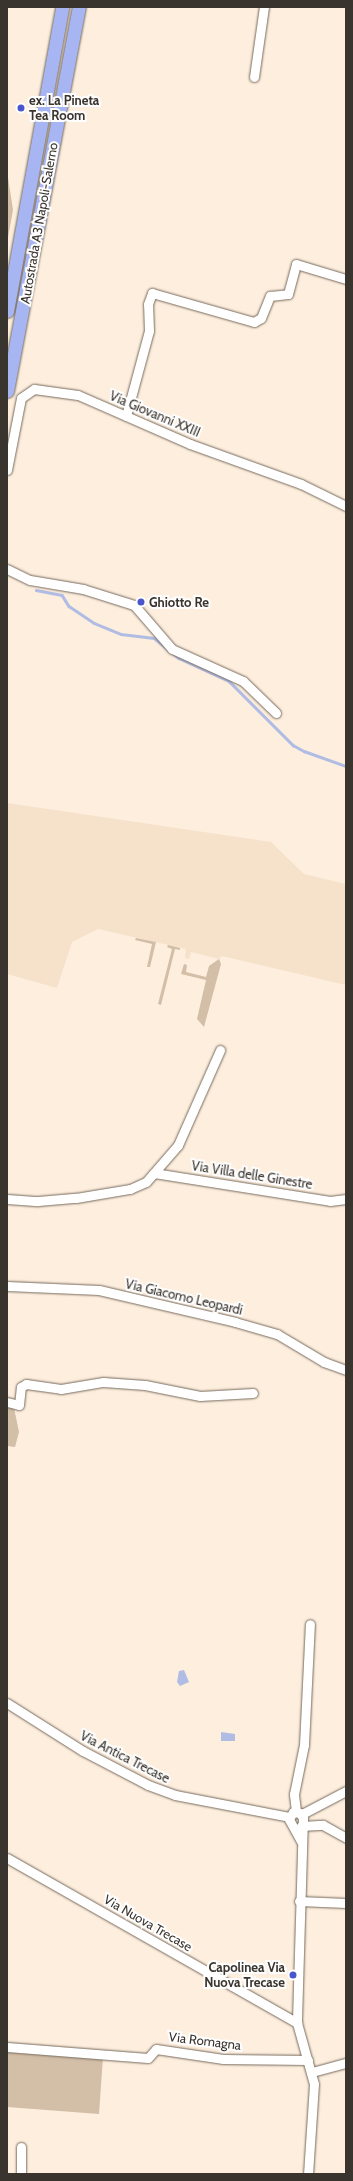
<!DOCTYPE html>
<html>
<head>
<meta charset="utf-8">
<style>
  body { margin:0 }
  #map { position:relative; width:353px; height:2181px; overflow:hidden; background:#fdeede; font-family:Cabin,sans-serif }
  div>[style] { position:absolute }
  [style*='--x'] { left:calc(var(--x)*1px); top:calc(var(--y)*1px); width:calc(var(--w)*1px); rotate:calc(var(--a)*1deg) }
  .built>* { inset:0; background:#f6e1cb }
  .green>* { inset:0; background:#d3bea7 }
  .water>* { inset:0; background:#b1bce5 }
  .stream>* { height:2.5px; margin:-1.25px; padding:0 1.25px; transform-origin:1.25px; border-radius:1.25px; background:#b1bce5 }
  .roads { filter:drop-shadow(0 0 1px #776a5c) drop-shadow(0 0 1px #776a5c) }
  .minor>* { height:9px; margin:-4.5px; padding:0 4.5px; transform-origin:4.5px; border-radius:4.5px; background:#fff }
  .highway>* { height:13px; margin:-6.5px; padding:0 6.5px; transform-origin:6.5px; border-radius:6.5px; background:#a7b6f3 }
  .dots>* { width:11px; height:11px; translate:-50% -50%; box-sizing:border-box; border:2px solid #fefefe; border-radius:50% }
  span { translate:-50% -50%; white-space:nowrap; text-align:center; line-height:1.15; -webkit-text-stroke:4px #fefefe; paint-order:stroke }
  .poi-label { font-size:13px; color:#3a342e; font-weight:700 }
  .left { translate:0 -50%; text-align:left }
  .right { translate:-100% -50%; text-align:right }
  .street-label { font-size:13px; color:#3a342e }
  .frame { position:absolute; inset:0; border:8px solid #3a342e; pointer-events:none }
</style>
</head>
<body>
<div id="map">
  <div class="built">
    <div style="clip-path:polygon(7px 803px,271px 842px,304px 874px,346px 884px,346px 985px,222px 956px,219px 959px,191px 952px,189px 959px,185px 958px,186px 949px,98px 929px,72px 942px,57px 988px,7px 974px)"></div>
  </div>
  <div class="green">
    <div style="clip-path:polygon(7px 171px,13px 210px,7px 243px)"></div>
    <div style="clip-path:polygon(136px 938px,156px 942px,150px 967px,147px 967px,152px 944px,135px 940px)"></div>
    <div style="clip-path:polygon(168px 945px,180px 948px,180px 950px,175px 949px,161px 1005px,158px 1004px,172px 949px,167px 947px)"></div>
    <div style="clip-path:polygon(219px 959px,221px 964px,204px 1027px,197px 1019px,206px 980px,181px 974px,184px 964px,187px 965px,186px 972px,206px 977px,209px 966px)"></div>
    <div style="clip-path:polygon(7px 1405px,14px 1408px,19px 1432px,15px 1447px,7px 1446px)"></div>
    <div style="clip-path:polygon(7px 2050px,103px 2057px,99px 2114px,7px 2107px)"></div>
  </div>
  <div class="water">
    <div style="clip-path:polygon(184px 1670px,189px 1682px,180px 1686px,177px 1682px,179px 1671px)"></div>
    <div style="clip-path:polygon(221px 1732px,235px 1734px,235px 1741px,221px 1741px)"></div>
  </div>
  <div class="stream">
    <div style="--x:36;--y:590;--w:26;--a:11"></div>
    <div style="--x:62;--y:595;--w:13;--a:58"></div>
    <div style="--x:69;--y:606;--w:30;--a:34"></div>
    <div style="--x:94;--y:623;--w:29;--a:22"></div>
    <div style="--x:121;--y:634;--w:33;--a:7"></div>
    <div style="--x:154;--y:638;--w:32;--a:39"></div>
    <div style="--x:179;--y:658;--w:55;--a:24.7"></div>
    <div style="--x:229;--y:681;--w:91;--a:45"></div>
    <div style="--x:293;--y:745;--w:13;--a:29"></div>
    <div style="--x:304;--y:751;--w:45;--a:19.7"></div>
  </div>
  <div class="roads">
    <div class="minor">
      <div style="--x:254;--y:77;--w:71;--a:-81.9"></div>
      <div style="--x:126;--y:416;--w:88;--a:-74.9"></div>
      <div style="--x:149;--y:331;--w:27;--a:-92"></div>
      <div style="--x:148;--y:304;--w:12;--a:-70"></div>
      <div style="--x:152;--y:293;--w:106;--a:15.9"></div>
      <div style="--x:254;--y:322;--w:8;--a:-30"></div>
      <div style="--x:261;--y:318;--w:24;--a:-68"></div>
      <div style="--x:270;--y:296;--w:18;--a:-6"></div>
      <div style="--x:288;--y:294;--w:31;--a:-75"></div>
      <div style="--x:296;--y:264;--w:52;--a:16.7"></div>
      <div style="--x:7;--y:470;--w:73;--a:-79"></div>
      <div style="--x:21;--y:398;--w:16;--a:-35"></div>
      <div style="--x:34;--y:389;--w:44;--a:7.8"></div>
      <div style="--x:78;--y:395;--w:122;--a:23.6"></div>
      <div style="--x:190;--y:444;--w:118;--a:19.8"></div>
      <div style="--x:301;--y:484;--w:50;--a:26.1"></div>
      <div style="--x:7;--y:569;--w:25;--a:26"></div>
      <div style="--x:30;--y:580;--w:54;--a:9.6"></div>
      <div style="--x:83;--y:589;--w:53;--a:17.4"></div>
      <div style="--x:134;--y:605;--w:58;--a:49.2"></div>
      <div style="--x:172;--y:649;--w:78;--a:24.3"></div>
      <div style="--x:243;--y:681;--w:46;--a:44.1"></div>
      <div style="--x:154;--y:1173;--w:178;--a:9"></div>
      <div style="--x:330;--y:1201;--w:16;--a:-7"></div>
      <div style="--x:7;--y:1199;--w:31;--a:4"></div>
      <div style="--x:38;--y:1201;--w:38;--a:-5"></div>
      <div style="--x:76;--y:1198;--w:55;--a:-9.5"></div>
      <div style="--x:130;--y:1189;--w:17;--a:-24"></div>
      <div style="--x:146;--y:1182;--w:49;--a:-49.1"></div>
      <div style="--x:178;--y:1145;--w:104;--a:-66.1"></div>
      <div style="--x:7;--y:1286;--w:92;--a:2.5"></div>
      <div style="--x:99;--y:1290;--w:140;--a:13.2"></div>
      <div style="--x:235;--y:1322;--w:44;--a:15.9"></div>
      <div style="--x:277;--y:1334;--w:55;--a:30.8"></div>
      <div style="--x:324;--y:1362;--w:23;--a:20"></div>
      <div style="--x:7;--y:1402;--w:12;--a:14"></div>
      <div style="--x:19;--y:1405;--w:18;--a:-84"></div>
      <div style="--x:21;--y:1387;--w:6;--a:-31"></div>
      <div style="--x:26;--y:1384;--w:35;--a:8"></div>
      <div style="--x:61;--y:1389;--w:43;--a:-9.5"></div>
      <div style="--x:103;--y:1382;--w:42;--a:4.1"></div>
      <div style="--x:145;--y:1385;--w:56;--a:11.3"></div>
      <div style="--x:200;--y:1396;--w:53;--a:-3.2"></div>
      <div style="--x:7;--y:1703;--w:90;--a:32.3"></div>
      <div style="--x:83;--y:1751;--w:73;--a:27.6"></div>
      <div style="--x:148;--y:1785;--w:29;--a:20"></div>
      <div style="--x:175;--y:1795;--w:116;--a:10.9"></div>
      <div style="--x:296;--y:1811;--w:17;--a:-97"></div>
      <div style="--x:294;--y:1794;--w:50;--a:-78.5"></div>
      <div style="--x:304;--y:1745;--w:121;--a:-87.2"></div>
      <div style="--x:302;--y:1814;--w:50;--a:-27.6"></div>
      <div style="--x:301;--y:1826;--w:22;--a:-3"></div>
      <div style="--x:323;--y:1825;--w:26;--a:29"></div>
      <div style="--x:301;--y:1841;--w:25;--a:-119"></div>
      <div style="--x:289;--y:1819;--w:8;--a:-60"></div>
      <div style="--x:293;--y:1812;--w:7;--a:8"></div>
      <div style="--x:300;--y:1813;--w:6;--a:59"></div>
      <div style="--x:303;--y:1818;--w:205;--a:91.7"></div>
      <div style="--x:297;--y:2023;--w:63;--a:74.4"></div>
      <div style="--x:314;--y:2084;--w:90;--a:93.8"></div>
      <div style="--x:7;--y:1858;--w:334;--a:29.6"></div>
      <div style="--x:299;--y:1901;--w:47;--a:2.4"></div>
      <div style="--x:7;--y:2047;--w:141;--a:4.5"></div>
      <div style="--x:148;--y:2058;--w:12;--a:-48"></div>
      <div style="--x:156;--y:2049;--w:68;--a:8.5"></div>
      <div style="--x:223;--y:2059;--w:85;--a:0.7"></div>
      <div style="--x:312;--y:2072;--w:35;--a:-15"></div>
      <div style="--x:21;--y:2174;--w:27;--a:-90"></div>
    </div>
    <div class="highway">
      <div style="--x:7;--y:311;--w:309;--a:-79.7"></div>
      <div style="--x:7;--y:391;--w:391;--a:-79.4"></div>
    </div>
  </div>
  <div class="dots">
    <div style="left:21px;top:108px;background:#4955ca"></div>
    <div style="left:141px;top:602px;background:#4955ca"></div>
    <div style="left:293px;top:1975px;background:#4955ca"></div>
  </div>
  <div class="poi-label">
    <span class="left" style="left:29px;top:108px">ex. La Pineta<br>Tea Room</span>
    <span class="left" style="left:149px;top:602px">Ghiotto Re</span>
    <span class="right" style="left:285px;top:1975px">Capolinea Via<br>Nuova Trecase</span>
  </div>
  <div class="street-label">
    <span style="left:39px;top:223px;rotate:-80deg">Autostrada A3 Napoli-Salerno</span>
    <span style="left:155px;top:414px;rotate:23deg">Via Giovanni XXIII</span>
    <span style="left:252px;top:1175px;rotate:9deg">Via Villa delle Ginestre</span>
    <span style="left:184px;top:1297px;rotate:13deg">Via Giacomo Leopardi</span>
    <span style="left:125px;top:1757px;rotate:27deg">Via Antica Trecase</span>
    <span style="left:148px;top:1923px;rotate:30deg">Via Nuova Trecase</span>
    <span style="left:205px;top:2041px;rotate:7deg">Via Romagna</span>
  </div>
  <div class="frame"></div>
</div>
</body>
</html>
